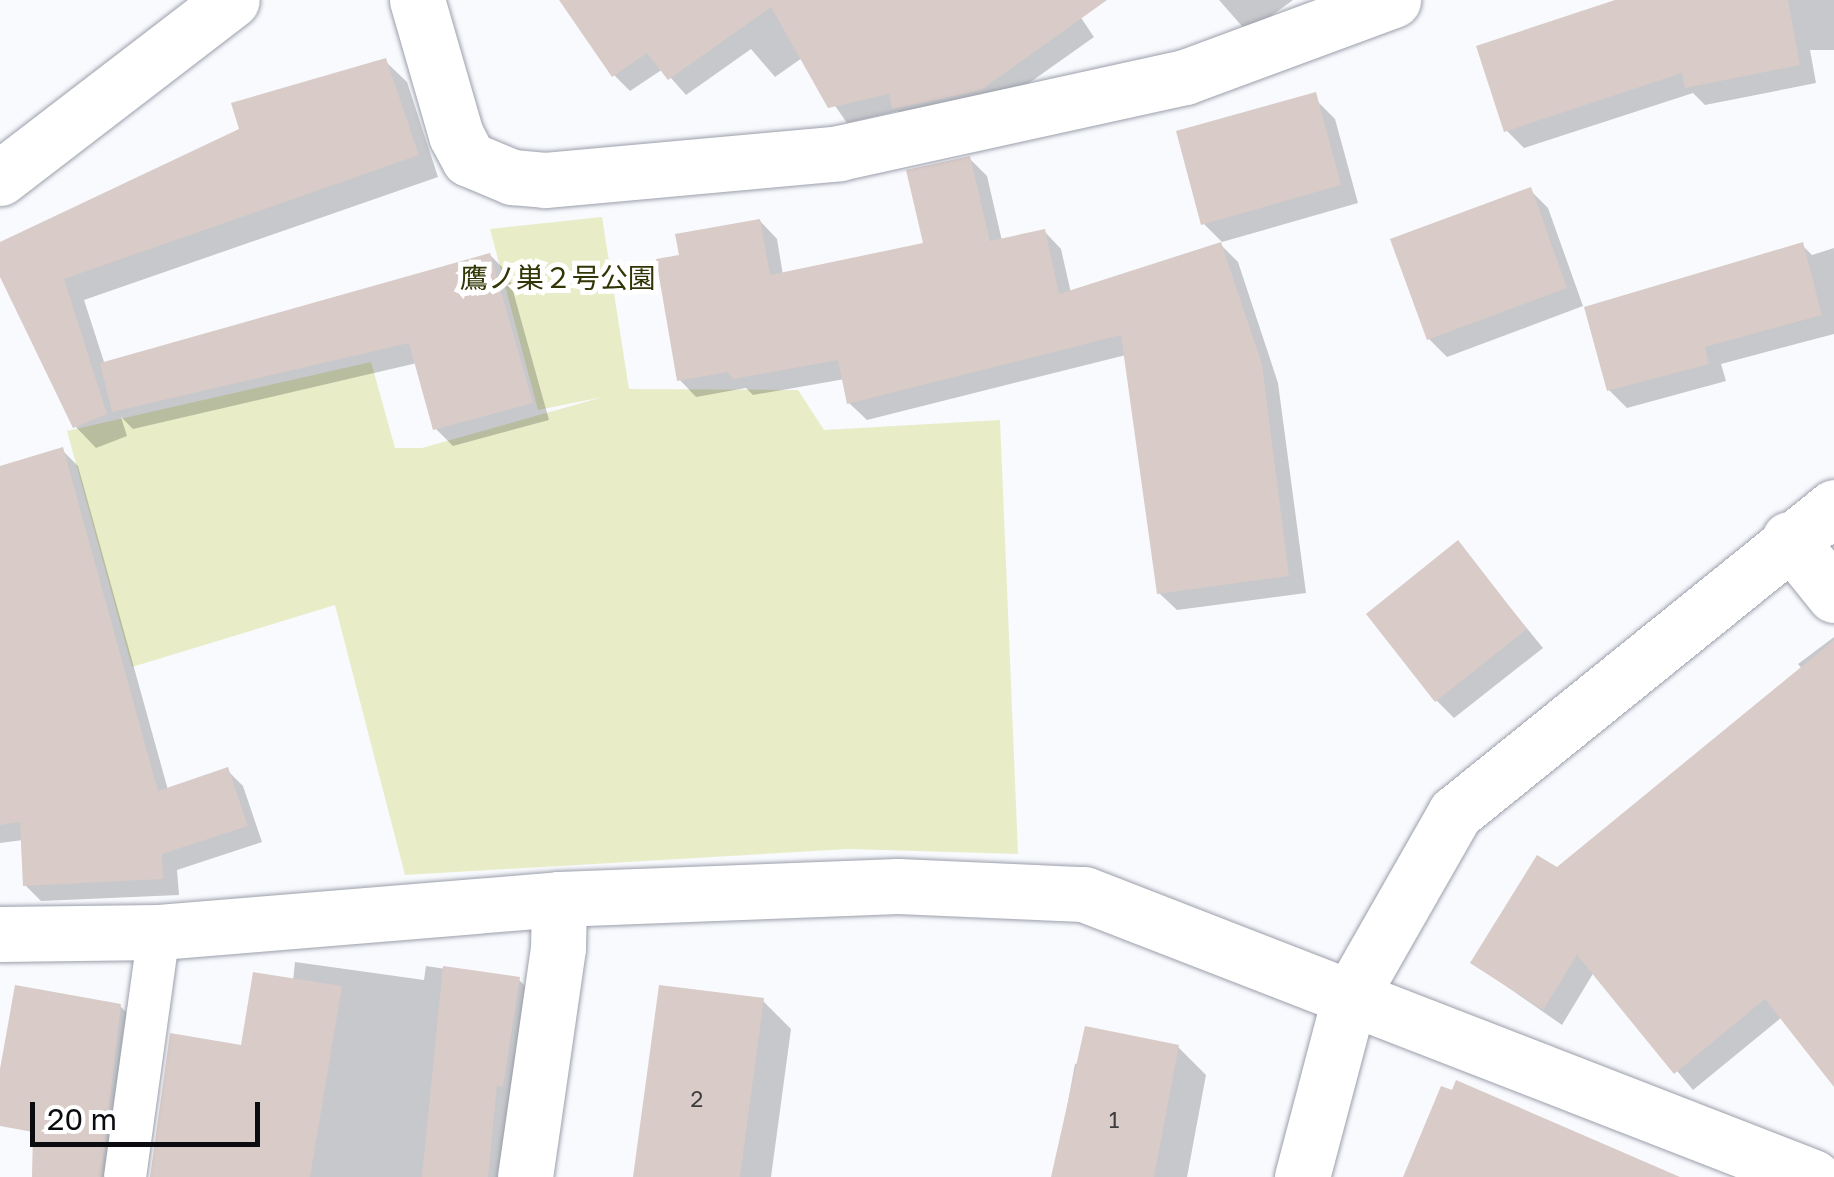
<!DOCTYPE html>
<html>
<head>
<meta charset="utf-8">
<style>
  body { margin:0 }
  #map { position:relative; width:1834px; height:1177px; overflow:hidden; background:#f8fafe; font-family:"Golos Text","Noto Sans JP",sans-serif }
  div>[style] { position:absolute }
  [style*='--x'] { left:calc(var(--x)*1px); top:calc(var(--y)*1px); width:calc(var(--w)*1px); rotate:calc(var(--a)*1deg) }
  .green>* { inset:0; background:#e8edc7 }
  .shadow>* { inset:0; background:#0003 }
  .building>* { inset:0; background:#d9cbc7 }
  .roads { filter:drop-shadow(0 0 2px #9c9faa) drop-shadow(0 0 2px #9c9faa) }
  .lane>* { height:42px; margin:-21px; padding:0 21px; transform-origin:21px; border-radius:21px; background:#fff }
  .street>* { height:55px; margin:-27.5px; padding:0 27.5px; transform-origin:27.5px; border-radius:27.5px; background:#fff }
  .secondary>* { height:55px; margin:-27.5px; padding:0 27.5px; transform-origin:27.5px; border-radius:27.5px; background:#fff }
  span { translate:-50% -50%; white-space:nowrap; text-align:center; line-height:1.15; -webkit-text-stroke:10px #fff; paint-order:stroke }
  .number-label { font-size:22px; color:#3e3c3e }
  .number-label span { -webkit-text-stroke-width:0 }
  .park-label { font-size:28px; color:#323505 }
  .scale { position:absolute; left:30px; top:1102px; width:230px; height:45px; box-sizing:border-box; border:5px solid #0b0c10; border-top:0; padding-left:12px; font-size:30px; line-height:35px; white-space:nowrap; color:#0b0c10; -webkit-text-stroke:8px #fff; paint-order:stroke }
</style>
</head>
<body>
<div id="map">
  <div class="green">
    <div style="clip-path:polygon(602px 217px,629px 389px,798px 390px,824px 430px,1000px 420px,1018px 854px,849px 849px,405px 875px,335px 605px,132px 667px,67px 431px,371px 362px,395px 448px,422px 448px,603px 397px,538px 410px,490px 229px)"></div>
  </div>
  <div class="shadow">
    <div style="clip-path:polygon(578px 0,1069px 0,1094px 37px,998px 105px,911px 124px,898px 111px,847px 123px,802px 58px,775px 77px,751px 49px,686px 95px,663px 69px,630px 91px,614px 75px)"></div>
    <div style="clip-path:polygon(1219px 0,1293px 0,1248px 33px)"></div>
    <div style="clip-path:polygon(1654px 0,1834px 0,1834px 50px,1810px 50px,1816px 83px,1705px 105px,1693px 93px,1524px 148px,1506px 130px)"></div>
    <div style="clip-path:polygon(385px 61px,407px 82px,438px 177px,84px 300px,105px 365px,490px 255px,508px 273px,549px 420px,453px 446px,435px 428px,417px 363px,133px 429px,121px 417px,127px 436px,96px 448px,75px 426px,0 271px,0 245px)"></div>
    <div style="clip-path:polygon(1317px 101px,1335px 119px,1358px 203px,1222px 242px,1204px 224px)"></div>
    <div style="clip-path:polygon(970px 159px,987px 176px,1002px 241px,1044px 231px,1061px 249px,1071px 293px,1221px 245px,1238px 262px,1278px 383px,1306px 593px,1177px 610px,1159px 593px,1126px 355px,867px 420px,849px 403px,845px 379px,753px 395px,746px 388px,696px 397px,679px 379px,681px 257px,760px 221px,777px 239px,783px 275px,926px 245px)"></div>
    <div style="clip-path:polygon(1530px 190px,1548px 208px,1583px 306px,1447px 357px,1429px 339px)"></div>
    <div style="clip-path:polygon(1802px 245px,1812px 255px,1834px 248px,1834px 334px,1721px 364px,1726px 381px,1627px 408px,1609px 390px)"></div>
    <div style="clip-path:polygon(62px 450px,78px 466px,168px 790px,227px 770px,243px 786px,262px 842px,177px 870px,179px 895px,41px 901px,25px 885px,23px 840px,0 843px,0 469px)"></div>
    <div style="clip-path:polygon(1458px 544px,1543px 648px,1454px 718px,1436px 700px)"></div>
    <div style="clip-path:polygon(1834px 637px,1834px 1083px,1782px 1017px,1693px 1090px,1594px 972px,1562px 1025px,1473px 963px,1557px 870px,1803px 670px,1798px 664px)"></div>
    <div style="clip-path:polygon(295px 962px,424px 980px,426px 966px,519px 980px,537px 997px,506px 1177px,153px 1177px,293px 981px)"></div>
    <div style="clip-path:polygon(763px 1001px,791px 1029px,771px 1177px,635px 1177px)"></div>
    <div style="clip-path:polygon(120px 1006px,137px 1023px,118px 1177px,38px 1177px)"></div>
    <div style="clip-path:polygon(1178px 1047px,1206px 1075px,1187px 1177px,1054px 1177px,1075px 1064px)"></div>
  </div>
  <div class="building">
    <div style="clip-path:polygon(559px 0,1107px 0,981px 90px,892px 109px,889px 94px,828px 108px,771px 7px,668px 80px,647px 53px,612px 77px)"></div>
    <div style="clip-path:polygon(1615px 0,1788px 0,1800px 65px,1685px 88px,1682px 73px,1504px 132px,1476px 46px)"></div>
    <div style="clip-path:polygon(386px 58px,419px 155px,64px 279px,107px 414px,73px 428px,0 277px,0 242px,239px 129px,231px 103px)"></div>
    <div style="clip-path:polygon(1316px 92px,1341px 185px,1201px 225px,1176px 131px)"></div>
    <div style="clip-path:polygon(970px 156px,990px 241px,1045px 229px,1059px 294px,1221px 242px,1262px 364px,1289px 576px,1157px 594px,1121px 335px,847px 404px,838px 360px,733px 379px,728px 372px,677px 381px,656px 259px,679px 255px,675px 234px,760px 219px,770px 275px,923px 243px,906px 170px)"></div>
    <div style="clip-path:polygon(1531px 187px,1567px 288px,1427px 340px,1390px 239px)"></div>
    <div style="clip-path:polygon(1803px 242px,1822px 315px,1705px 347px,1709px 364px,1607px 391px,1584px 307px)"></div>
    <div style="clip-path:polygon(490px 253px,533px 403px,433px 430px,409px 343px,112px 412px,100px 363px)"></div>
    <div style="clip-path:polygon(63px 447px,158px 791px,228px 767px,248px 826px,162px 854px,163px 879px,23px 886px,20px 822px,0 825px,0 466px)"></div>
    <div style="clip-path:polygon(1458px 540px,1527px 629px,1435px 702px,1366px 614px)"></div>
    <div style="clip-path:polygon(1834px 640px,1834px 1087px,1765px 999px,1674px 1074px,1577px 955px,1543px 1010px,1470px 963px,1537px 855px,1557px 867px)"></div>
    <div style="clip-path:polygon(443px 966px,520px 977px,503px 1087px,497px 1086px,488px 1177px,422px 1177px)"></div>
    <div style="clip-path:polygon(253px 972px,342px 986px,310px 1177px,150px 1177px,170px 1033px,241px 1045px)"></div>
    <div style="clip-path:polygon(15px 985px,121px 1004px,101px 1177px,32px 1177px,33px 1132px,0 1126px,0 1069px)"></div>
    <div style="clip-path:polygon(659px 985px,764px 998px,740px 1177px,633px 1177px)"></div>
    <div style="clip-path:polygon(1085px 1026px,1179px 1045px,1154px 1177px,1051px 1177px)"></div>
    <div style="clip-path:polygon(1456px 1080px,1680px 1177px,1403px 1177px,1441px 1086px,1452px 1090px)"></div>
  </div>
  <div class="roads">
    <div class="lane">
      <div style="--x:125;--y:1177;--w:247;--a:-82.1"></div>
    </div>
    <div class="street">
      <div style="--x:417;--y:0;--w:141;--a:73.9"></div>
      <div style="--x:456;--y:135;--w:27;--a:62"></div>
      <div style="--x:469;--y:159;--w:47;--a:22.7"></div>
      <div style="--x:512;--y:177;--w:33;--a:5"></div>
      <div style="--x:545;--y:180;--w:295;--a:-5.2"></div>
      <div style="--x:839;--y:153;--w:354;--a:-12.4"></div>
      <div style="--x:1185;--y:77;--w:222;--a:-20.3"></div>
      <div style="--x:1789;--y:539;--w:72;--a:51.2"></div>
      <div style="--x:0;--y:934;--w:159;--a:-0.7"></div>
      <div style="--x:159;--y:932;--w:401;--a:-4.7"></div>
      <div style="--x:559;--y:899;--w:339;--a:-2.2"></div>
      <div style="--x:898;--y:886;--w:186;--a:2.5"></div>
      <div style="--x:1084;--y:894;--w:782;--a:21.22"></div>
      <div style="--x:525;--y:1177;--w:231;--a:-81.8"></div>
      <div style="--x:558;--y:948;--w:49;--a:-88.8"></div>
      <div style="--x:1302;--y:1177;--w:184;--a:-75.2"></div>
      <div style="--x:1349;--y:999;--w:214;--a:-60.3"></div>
      <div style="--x:1455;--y:813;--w:487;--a:-38.9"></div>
    </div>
    <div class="secondary">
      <div style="--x:0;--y:178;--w:292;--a:-37.5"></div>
    </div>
  </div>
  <div class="number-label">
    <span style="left:697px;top:1099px">2</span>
    <span style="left:1114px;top:1120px">1</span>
  </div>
  <div class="park-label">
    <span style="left:558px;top:278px">鷹ノ巣２号公園</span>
  </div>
  <div class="scale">20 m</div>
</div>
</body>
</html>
